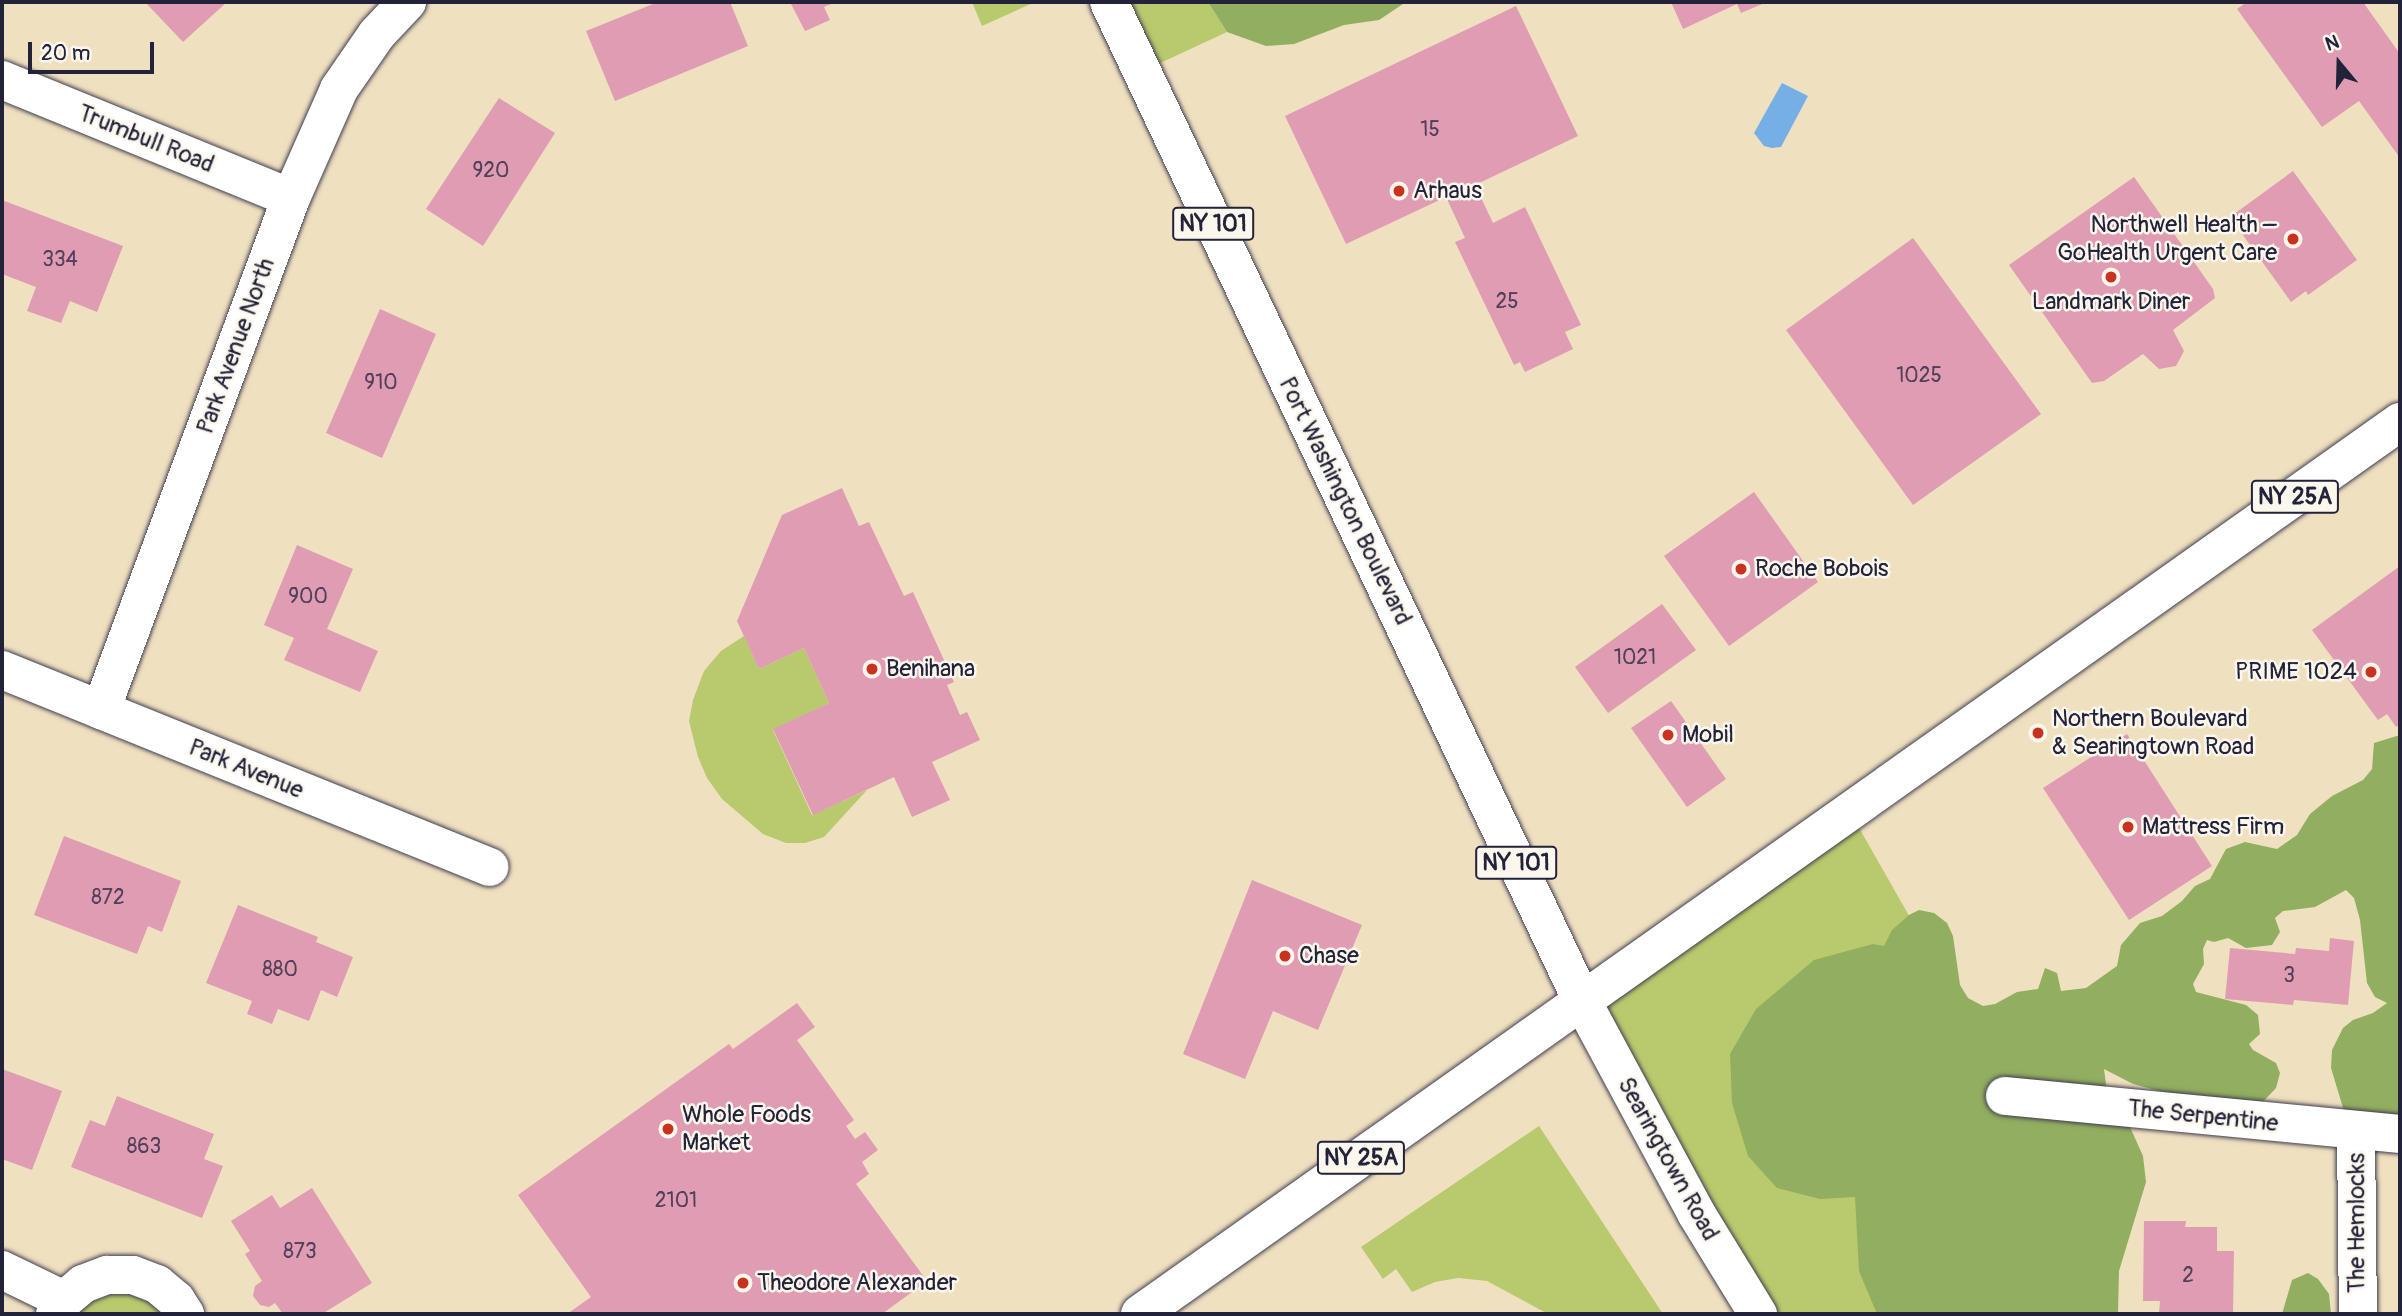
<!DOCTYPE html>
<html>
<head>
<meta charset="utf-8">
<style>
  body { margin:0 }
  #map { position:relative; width:2402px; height:1316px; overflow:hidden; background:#efe0c0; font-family:Pangolin,sans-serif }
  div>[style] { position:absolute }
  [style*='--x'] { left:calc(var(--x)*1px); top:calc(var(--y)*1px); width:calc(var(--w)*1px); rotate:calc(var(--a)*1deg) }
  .green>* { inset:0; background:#b8ca6d }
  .forest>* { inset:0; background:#92ae60 }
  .water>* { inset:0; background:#76afe6 }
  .building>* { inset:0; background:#df9cb3 }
  .roads { filter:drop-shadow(0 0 2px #413e4f) drop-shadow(0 0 2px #413e4f) }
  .minor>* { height:38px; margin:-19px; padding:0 19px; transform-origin:19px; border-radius:19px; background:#fff }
  .tertiary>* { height:38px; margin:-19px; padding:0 19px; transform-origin:19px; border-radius:19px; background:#fff }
  .primary>* { height:38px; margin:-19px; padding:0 19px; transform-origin:19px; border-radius:19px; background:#fff }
  .dots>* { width:19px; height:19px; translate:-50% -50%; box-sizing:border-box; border:4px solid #fbf7ec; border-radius:50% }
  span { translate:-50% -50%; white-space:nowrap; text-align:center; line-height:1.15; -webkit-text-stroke:5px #fbf7ec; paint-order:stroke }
  .number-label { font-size:21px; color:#514059 }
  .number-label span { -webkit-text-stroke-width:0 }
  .shield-label span { padding:2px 5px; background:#fbf7ec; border:2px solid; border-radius:5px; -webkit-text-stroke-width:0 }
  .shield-label { font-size:23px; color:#22223b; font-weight:700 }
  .street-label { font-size:24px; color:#22223b }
  .poi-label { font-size:24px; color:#22223b }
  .left { translate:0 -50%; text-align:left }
  .right { translate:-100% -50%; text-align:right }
  .frame { position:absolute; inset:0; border:4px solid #22223b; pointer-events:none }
  .north { position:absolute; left:2304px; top:28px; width:70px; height:70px; -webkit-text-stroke:5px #fbf7ec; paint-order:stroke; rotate:341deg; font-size:19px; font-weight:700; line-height:28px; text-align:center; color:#22223b }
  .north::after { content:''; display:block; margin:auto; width:24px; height:32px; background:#22223b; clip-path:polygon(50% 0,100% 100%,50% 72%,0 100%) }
  .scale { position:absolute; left:28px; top:42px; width:126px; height:32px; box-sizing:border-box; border:4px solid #22223b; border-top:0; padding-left:9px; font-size:21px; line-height:24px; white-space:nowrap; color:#22223b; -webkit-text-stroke:5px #fbf7ec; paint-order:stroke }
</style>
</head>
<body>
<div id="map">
  <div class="green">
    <div style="clip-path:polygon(972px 2px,1035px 2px,982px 26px)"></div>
    <div style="clip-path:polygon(1109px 2px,1208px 2px,1227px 32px,1141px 72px)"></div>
    <div style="clip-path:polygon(744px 636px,759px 669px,804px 648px,829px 703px,773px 730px,812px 815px,867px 790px,824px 837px,805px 843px,786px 843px,763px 834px,722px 799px,707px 778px,698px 757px,689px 721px,693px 700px,704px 671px,721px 651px)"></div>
    <div style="clip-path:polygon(1850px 812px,1990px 1058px,2012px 1314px,1758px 1314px,1581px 1001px)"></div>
    <div style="clip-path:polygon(1539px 1126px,1663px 1314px,1548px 1314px,1487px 1281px,1458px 1278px,1435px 1282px,1412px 1292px,1396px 1269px,1383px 1279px,1361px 1247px)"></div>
    <div style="clip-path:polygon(107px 1275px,185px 1314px,55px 1314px)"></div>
  </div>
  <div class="forest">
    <div style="clip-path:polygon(1208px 2px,1406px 2px,1379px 20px,1344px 25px,1294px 44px,1266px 46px,1227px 32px)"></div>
    <div style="clip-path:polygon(2400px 735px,2399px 1122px,2377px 1153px,2364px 1158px,2347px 1121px,2331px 1068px,2332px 1050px,2343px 1028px,2353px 1020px,2373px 1013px,2387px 1003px,2375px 997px,2367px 983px,2360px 920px,2354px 898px,2346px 890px,2315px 907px,2283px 911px,2275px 918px,2280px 932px,2272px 945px,2246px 948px,2228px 938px,2214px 942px,2207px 940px,2203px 949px,2204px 964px,2193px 984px,2196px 992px,2246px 1005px,2258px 1015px,2260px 1034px,2249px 1044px,2253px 1050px,2276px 1063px,2280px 1073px,2276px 1088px,2259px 1106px,2175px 1095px,2133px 1084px,2104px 1069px,2107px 1092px,2130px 1127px,2143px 1156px,2146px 1182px,2119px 1271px,2118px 1314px,1877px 1314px,1859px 1271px,1855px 1197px,1820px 1199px,1777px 1188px,1748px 1156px,1732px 1103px,1730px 1054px,1756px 1009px,1814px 960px,1873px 944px,1884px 946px,1892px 930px,1909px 915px,1919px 910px,1934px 913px,1947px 923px,1953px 936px,1960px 985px,1968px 998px,1983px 1006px,1995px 1004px,2017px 992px,2038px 989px,2045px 968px,2057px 973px,2061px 991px,2086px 988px,2117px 966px,2121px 945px,2140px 923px,2162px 916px,2182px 901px,2195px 886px,2210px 879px,2226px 849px,2245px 842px,2277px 849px,2297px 835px,2310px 814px,2332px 796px,2363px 780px,2372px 769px,2374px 743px)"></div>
    <div style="clip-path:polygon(2308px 1273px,2318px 1279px,2329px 1294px,2331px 1314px,2282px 1314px,2292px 1280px)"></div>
  </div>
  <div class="water">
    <div style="clip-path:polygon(1782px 83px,1808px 96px,1781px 147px,1772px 148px,1764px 146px,1754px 133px)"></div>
  </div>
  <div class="building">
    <div style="clip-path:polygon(145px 2px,227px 2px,183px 42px)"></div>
    <div style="clip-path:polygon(658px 2px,730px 2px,748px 46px,615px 101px,586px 31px)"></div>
    <div style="clip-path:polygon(790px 2px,836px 2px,824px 7px,830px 20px,805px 31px)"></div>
    <div style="clip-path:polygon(1671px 2px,1767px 2px,1741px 13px,1737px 4px,1683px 29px)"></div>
    <div style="clip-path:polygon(2247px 2px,2363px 2px,2400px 54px,2400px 158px,2359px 101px,2322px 127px,2237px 9px)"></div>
    <div style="clip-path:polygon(1516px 6px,1578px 136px,1475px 185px,1493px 223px,1525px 207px,1581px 325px,1565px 332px,1573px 349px,1525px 372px,1520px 362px,1514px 365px,1455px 242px,1465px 238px,1446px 197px,1346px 244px,1285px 116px)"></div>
    <div style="clip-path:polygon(499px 98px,555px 133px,483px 246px,426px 209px)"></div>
    <div style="clip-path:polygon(2293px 171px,2357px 260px,2308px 295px,2306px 291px,2291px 302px,2230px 217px)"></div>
    <div style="clip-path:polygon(2134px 177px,2213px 289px,2215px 298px,2173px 330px,2184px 351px,2176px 366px,2159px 369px,2143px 354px,2104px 381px,2092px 383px,2009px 265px)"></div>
    <div style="clip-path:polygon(2px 200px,123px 246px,97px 312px,70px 301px,61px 323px,27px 311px,36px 287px,2px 274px)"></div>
    <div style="clip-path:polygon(1913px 238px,2041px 414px,1913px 505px,1786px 330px)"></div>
    <div style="clip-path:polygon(380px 309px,436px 334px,382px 458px,326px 433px)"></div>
    <div style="clip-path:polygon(842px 488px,859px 526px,869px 522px,904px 596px,913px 592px,954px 682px,947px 685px,960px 715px,967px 712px,980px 740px,932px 762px,950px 800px,912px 817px,894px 777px,813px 815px,773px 729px,829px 703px,804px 648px,759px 669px,737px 621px,782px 515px)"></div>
    <div style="clip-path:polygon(1754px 492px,1818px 582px,1729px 646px,1664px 556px)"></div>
    <div style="clip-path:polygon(297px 545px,353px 569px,327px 629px,378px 651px,360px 692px,284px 660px,294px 638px,264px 625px)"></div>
    <div style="clip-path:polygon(2400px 566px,2400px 724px,2396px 727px,2387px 714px,2378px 720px,2312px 630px)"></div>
    <div style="clip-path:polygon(1662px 604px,1696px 650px,1608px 713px,1575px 667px)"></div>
    <div style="clip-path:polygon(1671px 701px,1726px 779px,1687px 807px,1631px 728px)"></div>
    <div style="clip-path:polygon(2127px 734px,2212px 866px,2129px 920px,2043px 788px)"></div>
    <div style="clip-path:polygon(64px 836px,181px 881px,162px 932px,148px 926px,137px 954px,34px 915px)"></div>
    <div style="clip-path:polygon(1252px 880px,1362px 925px,1318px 1030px,1273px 1011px,1245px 1079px,1183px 1054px)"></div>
    <div style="clip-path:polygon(238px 905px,318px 937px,316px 942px,353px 957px,337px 997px,321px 990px,309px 1021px,278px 1009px,272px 1024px,247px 1014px,252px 1001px,206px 983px)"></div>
    <div style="clip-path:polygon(2330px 938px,2354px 941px,2348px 1005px,2294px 1000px,2293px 1005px,2225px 999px,2230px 948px,2295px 954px,2296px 948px,2329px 951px)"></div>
    <div style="clip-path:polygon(797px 1003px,815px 1027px,797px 1040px,854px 1120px,846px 1126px,855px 1139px,865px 1132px,878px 1150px,862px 1162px,869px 1174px,856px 1184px,927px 1281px,882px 1314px,567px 1314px,591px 1297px,518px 1195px,729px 1044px,733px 1049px)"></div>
    <div style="clip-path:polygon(2px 1069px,62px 1091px,32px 1170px,2px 1159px)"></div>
    <div style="clip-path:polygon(117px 1096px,214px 1134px,204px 1159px,223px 1166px,202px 1218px,71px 1167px,90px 1120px,105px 1126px)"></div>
    <div style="clip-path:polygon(312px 1188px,372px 1283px,322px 1314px,283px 1314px,275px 1303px,269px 1307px,260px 1305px,253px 1296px,255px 1286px,262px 1281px,245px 1254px,250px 1251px,231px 1221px,272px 1195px,280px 1208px)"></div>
    <div style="clip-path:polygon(2144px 1221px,2186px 1221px,2185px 1227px,2217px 1227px,2217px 1251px,2234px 1251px,2233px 1314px,2159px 1314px,2160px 1301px,2143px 1301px)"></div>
  </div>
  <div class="roads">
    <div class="minor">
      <div style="--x:2;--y:80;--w:312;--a:22.2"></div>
      <div style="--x:101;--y:710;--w:419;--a:22"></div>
      <div style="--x:2005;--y:1096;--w:397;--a:5.5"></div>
      <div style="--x:2356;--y:1131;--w:183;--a:89.4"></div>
      <div style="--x:2;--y:1270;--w:69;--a:25.8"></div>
      <div style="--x:55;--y:1314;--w:17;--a:-57"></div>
      <div style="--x:64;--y:1300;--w:25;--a:-40"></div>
      <div style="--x:83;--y:1284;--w:26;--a:-21"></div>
      <div style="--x:107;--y:1275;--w:26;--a:0"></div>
      <div style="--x:133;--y:1275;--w:26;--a:21"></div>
      <div style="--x:157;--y:1284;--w:25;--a:40"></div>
      <div style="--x:176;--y:1300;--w:17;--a:57"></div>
    </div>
    <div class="tertiary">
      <div style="--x:2;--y:670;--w:107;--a:22"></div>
      <div style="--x:101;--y:710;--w:546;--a:-69.64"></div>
      <div style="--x:291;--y:198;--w:119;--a:-66.2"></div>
      <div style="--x:339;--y:89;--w:67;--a:-55.4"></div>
      <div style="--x:377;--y:34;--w:44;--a:-46.8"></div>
    </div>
    <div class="primary">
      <div style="--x:1109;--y:2;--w:1105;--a:64.66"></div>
      <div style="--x:1582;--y:1001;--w:241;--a:61.7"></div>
      <div style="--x:1696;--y:1213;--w:119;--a:58.5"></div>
      <div style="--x:1140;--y:1314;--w:1544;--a:-35.3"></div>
    </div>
  </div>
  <div class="dots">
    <div style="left:1399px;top:191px;background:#c8321e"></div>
    <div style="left:2293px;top:239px;background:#c8321e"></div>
    <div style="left:2111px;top:277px;background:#c8321e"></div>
    <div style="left:1741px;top:569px;background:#c8321e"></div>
    <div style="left:872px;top:669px;background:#c8321e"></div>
    <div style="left:2371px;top:672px;background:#c8321e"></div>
    <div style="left:2038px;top:733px;background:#c8321e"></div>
    <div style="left:1668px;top:735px;background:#c8321e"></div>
    <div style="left:2128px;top:827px;background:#c8321e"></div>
    <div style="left:1285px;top:956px;background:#c8321e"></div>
    <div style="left:668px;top:1129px;background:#c8321e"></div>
    <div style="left:743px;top:1283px;background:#c8321e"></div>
  </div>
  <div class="number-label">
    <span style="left:1430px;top:130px">15</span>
    <span style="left:491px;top:171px">920</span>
    <span style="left:60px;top:260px">334</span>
    <span style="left:1507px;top:302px">25</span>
    <span style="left:1919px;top:376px">1025</span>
    <span style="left:381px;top:383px">910</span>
    <span style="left:308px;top:597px">900</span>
    <span style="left:1635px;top:658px">1021</span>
    <span style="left:108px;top:898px">872</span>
    <span style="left:280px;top:970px">880</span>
    <span style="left:2289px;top:976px">3</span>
    <span style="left:144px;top:1147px">863</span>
    <span style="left:676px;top:1201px">2101</span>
    <span style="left:300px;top:1252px">873</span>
    <span style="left:2188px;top:1276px">2</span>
  </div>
  <div class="shield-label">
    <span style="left:1213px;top:224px">NY 101</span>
    <span style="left:2295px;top:497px">NY 25A</span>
    <span style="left:1516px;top:863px">NY 101</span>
    <span style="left:1361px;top:1158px">NY 25A</span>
  </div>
  <div class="street-label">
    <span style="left:146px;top:139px;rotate:22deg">Trumbull Road</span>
    <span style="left:236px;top:346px;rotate:-70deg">Park Avenue North</span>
    <span style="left:1345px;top:501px;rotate:64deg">Port Washington Boulevard</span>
    <span style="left:246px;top:769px;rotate:22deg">Park Avenue</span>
    <span style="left:2203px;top:1116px;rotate:6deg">The Serpentine</span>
    <span style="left:1668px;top:1159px;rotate:61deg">Searingtown Road</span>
    <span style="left:2357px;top:1223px;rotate:-90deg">The Hemlocks</span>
  </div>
  <div class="poi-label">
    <span class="left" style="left:1413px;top:191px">Arhaus</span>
    <span class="right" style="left:2277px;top:239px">Northwell Health –<br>GoHealth Urgent Care</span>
    <span style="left:2111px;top:302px">Landmark Diner</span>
    <span class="left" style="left:1755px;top:569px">Roche Bobois</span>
    <span class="left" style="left:886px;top:669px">Benihana</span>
    <span class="right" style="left:2357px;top:672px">PRIME 1024</span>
    <span class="left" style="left:2052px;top:733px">Northern Boulevard<br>&amp; Searingtown Road</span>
    <span class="left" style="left:1682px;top:735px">Mobil</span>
    <span class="left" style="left:2142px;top:827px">Mattress Firm</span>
    <span class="left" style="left:1299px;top:956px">Chase</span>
    <span class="left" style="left:682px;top:1129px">Whole Foods<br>Market</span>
    <span class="left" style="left:757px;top:1283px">Theodore Alexander</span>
  </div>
  <div class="frame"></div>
  <div class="north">N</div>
  <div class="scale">20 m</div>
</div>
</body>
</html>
